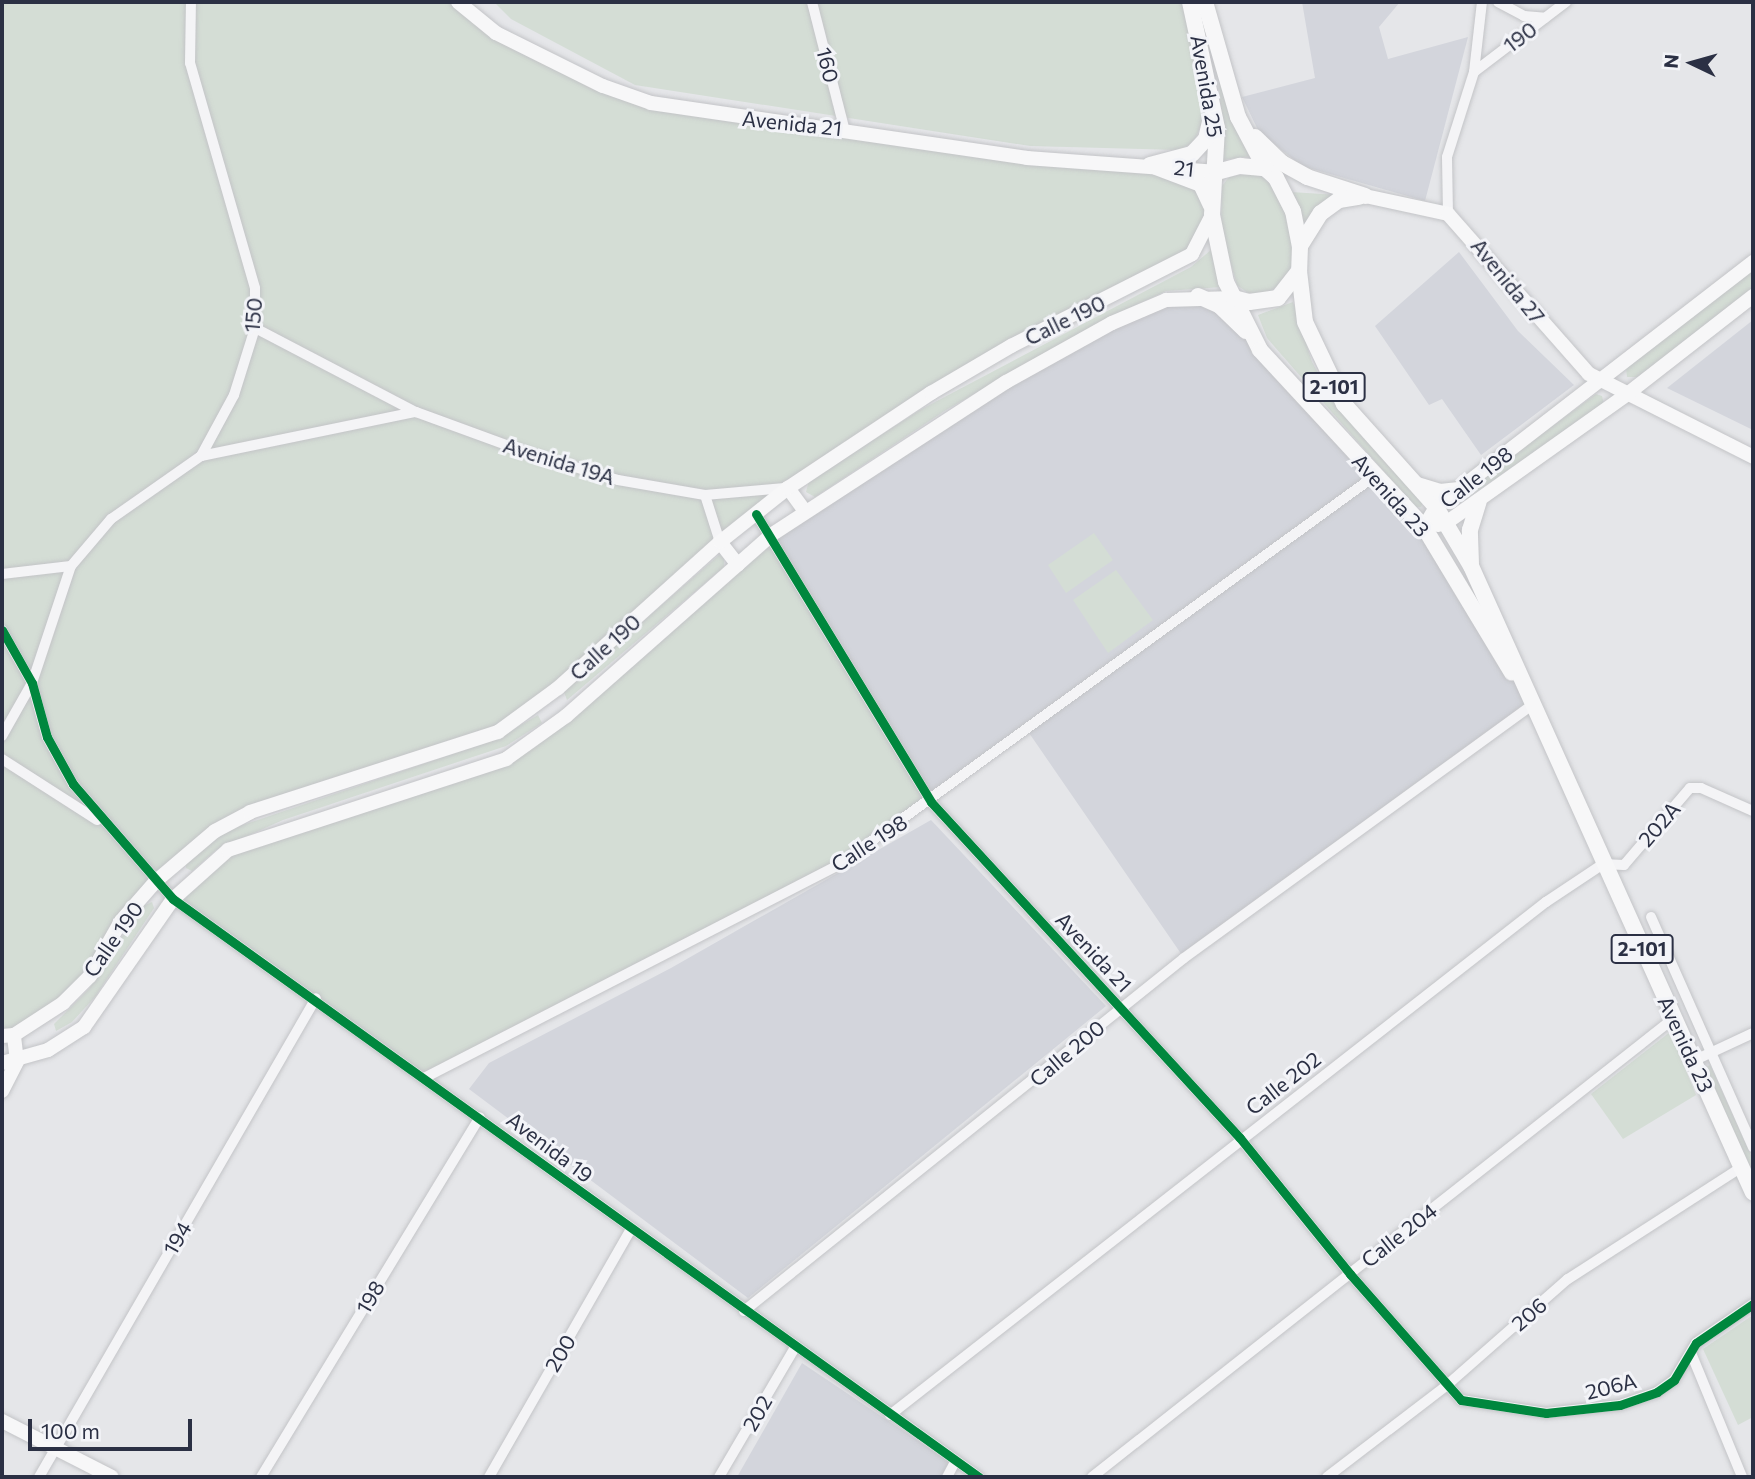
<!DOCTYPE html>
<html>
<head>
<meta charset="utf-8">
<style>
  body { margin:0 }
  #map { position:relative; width:1755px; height:1479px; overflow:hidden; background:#e5e6e9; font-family:Commissioner,sans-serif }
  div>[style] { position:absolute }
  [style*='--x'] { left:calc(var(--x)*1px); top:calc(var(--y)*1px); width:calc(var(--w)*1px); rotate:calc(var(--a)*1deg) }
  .built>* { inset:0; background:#d3d5dc }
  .green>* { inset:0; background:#d4ddd5 }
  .roads { filter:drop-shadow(0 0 2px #c3c4c7) drop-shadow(0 0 2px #c3c4c7) }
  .street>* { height:10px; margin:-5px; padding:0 5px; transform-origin:5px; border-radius:5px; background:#f4f4f6 }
  .secondary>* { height:14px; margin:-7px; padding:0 7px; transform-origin:7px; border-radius:7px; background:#f7f7f8 }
  .primary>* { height:16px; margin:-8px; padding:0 8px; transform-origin:8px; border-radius:8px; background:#f7f7f8 }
  .cycleway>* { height:9px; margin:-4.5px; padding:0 4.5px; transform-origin:4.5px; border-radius:4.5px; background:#00873e }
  span { translate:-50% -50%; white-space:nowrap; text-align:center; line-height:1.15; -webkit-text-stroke:6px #f3f4f8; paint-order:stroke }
  .shield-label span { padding:2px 5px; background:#f3f4f8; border:2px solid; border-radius:5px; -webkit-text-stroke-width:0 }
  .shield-label { font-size:19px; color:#2b3044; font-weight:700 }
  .street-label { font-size:21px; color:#2b3044 }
  .frame { position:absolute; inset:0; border:4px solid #2b3044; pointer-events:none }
  .north { position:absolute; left:1657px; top:28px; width:70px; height:70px; -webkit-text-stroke:5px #f3f4f8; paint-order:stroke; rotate:275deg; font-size:19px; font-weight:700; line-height:28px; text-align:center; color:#2b3044 }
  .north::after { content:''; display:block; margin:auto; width:24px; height:32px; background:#2b3044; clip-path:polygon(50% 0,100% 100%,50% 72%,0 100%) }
  .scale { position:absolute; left:28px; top:1419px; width:164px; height:32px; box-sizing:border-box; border:4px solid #2b3044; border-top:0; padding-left:9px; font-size:21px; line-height:24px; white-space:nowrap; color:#2b3044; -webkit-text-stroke:5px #f3f4f8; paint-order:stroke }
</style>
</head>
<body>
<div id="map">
  <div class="built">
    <div style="clip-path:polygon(1302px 2px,1400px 2px,1379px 27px,1388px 59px,1468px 37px,1425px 201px,1302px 166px,1259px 132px,1242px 97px,1315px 78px)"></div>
    <div style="clip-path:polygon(1459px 252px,1518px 331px,1574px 385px,1481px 455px,1442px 399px,1429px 405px,1375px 326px)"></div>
    <div style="clip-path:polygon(1166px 300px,1220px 306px,1424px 527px,1532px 705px,1184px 958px,1027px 730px,931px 802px,771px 535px,1006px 382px)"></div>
    <div style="clip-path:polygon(1753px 320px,1753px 430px,1667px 388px)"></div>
    <div style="clip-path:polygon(931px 820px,1106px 1006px,748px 1298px,469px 1089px,489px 1063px,671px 968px)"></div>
    <div style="clip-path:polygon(802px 1363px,951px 1463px,942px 1477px,737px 1477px)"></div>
  </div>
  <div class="green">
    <div style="clip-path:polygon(2px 2px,462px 2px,496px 33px,651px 103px,1177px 172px,1212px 205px,1192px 254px,1011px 346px,788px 488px,498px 732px,250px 812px,185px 853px,63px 1003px,2px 1036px)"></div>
    <div style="clip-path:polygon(494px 2px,1182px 2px,1208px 108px,1194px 142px,1179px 150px,1030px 146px,635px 85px,511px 19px)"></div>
    <div style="clip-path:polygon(1219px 77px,1251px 156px,1223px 160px)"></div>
    <div style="clip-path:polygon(1254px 172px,1266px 179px,1279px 196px,1292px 225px,1295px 256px,1286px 280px,1266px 294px,1248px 293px,1237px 285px,1221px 230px,1222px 186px,1229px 177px)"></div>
    <div style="clip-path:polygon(1291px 192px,1338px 195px,1318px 206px,1304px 223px)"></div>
    <div style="clip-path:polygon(1212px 249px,1221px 287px,1166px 291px,1108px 318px,946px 410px,815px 497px,806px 492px,809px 481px,920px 410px,1191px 267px)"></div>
    <div style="clip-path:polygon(1753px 270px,1753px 287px,1638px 377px,1627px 377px,1626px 368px)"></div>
    <div style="clip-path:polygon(1293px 302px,1312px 362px,1333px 400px,1423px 502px,1421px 507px,1415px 507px,1267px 338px,1258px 315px)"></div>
    <div style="clip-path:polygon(1596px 394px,1602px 396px,1604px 404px,1451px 509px,1450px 502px)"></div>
    <div style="clip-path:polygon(1094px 533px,1113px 560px,1066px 593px,1048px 565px)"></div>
    <div style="clip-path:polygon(771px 535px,931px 802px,840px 864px,426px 1077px,173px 899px,228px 850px,506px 759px)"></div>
    <div style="clip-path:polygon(719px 555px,724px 557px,724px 567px,567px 700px,564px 692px,568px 687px)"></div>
    <div style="clip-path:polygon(1116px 570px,1153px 620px,1108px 653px,1073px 600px)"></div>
    <div style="clip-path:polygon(538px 715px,542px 723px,506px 746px,283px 820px,216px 850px,192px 871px,186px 868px,186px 862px,210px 842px,234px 828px,497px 739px)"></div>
    <div style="clip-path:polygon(152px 902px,154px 908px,95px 997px,72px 1022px,56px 1031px,54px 1024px,89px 989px,141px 907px)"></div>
    <div style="clip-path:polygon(1670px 1032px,1696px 1095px,1623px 1139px,1591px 1094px)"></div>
    <div style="clip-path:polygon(1710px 1065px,1753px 1160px,1753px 1176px,1704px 1068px)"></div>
    <div style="clip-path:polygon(1753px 1315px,1753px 1417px,1738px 1425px,1703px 1349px)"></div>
  </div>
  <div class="roads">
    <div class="street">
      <div style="--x:812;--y:2;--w:130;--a:75.7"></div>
      <div style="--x:1498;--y:2;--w:30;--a:28"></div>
      <div style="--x:1524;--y:16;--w:21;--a:5"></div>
      <div style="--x:1474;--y:72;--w:116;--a:-37.3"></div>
      <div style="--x:1448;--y:214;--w:57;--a:-91"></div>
      <div style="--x:1447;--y:157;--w:89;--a:-72.4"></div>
      <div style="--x:1474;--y:72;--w:70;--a:-83.5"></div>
      <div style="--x:255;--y:328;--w:182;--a:27.6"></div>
      <div style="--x:416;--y:412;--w:122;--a:20.1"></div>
      <div style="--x:531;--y:454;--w:91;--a:16.6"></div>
      <div style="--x:618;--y:480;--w:88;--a:9.8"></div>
      <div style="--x:705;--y:495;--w:80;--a:-5"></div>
      <div style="--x:201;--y:456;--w:219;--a:-11.6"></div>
      <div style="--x:705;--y:495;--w:49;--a:72.3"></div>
      <div style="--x:756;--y:514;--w:337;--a:58.7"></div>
      <div style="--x:931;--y:802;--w:456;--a:47.4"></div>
      <div style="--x:1240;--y:1138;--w:175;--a:51"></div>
      <div style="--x:1350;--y:1274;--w:168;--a:48.6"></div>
      <div style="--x:1461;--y:1400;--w:86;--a:8.7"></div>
      <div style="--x:1546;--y:1413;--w:74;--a:-6.2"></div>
      <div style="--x:1620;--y:1405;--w:39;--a:-19"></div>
      <div style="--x:1657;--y:1392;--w:21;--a:-35"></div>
      <div style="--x:1674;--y:1380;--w:43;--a:-59.3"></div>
      <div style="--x:1696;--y:1343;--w:69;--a:-34.4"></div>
      <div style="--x:2;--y:574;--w:69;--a:-6.6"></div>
      <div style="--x:2;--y:630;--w:61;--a:60.5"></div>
      <div style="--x:32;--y:683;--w:56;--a:74.5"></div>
      <div style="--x:47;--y:737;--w:54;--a:61"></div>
      <div style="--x:73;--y:784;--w:152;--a:49"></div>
      <div style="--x:173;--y:899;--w:992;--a:35.65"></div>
      <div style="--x:2;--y:736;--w:61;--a:-60.5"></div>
      <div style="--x:32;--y:683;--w:123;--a:-71.6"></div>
      <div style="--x:71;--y:566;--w:62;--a:-49.6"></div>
      <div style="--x:111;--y:519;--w:110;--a:-35"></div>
      <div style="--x:201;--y:456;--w:69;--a:-61.6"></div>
      <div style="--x:234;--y:395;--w:70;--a:-72.6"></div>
      <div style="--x:255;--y:328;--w:40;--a:-90"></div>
      <div style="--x:255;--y:288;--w:234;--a:-106.1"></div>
      <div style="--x:190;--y:63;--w:61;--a:-89.1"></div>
      <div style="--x:2;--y:759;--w:113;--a:32.7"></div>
      <div style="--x:1651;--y:917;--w:252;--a:66.1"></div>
      <div style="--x:1693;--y:1061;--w:66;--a:-25"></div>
      <div style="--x:426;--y:1077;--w:466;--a:-27.2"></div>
      <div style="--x:840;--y:864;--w:662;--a:-35.97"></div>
      <div style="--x:744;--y:1311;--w:564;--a:-38.74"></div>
      <div style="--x:1184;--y:958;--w:430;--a:-36"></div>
      <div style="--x:1691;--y:1353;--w:134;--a:67.6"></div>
      <div style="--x:890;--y:1415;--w:833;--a:-38.03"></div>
      <div style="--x:1546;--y:902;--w:69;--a:-33.7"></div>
      <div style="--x:1603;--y:864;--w:21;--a:3"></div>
      <div style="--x:1624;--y:865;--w:101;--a:-49.4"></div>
      <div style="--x:1690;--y:788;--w:11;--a:0"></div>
      <div style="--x:1701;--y:788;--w:57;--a:23.9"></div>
      <div style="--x:39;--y:1477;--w:553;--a:-59.96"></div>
      <div style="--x:261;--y:1477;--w:421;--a:-58.7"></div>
      <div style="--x:489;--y:1477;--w:286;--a:-60.2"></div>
      <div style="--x:719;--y:1477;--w:148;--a:-59.6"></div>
      <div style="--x:947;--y:1477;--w:17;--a:-62"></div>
      <div style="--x:1092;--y:1477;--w:741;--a:-38.26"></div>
      <div style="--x:1327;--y:1477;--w:150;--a:-37.4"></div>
      <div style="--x:1446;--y:1386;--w:162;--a:-41.3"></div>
      <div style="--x:1568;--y:1279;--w:207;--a:-32.8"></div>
    </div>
    <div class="secondary">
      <div style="--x:458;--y:2;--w:49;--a:39.2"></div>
      <div style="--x:496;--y:33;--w:119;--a:26.4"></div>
      <div style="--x:603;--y:86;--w:51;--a:19.5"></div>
      <div style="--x:651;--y:103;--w:380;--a:8.3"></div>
      <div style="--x:1027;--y:158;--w:191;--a:4.2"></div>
      <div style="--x:1365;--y:196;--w:85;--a:12.2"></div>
      <div style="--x:1448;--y:214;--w:213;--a:48.6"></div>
      <div style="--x:1589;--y:374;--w:184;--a:26.8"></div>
      <div style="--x:788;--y:488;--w:29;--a:54"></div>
      <div style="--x:1438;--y:525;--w:8;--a:-14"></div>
      <div style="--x:1446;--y:523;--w:221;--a:-35.4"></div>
      <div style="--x:1626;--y:395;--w:161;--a:-37.9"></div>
      <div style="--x:1424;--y:527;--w:23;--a:-59"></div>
      <div style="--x:1436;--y:507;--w:401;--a:-37.7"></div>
      <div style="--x:720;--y:542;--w:29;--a:52"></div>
      <div style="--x:2;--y:1036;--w:12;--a:-5"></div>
      <div style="--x:14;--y:1035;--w:59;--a:-33.1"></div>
      <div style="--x:63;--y:1003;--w:38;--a:-45"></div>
      <div style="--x:90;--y:976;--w:63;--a:-60.6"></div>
      <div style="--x:121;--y:921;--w:53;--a:-48.8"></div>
      <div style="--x:156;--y:881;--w:77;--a:-40.3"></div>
      <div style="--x:215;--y:831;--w:40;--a:-28"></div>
      <div style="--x:250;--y:812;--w:261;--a:-17.9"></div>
      <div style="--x:498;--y:732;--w:74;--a:-36.3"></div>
      <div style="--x:558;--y:688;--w:218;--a:-42"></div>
      <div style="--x:720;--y:542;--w:87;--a:-38.5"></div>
      <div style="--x:788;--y:488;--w:172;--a:-33.6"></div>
      <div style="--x:931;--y:393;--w:93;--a:-30.4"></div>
      <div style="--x:1011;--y:346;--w:203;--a:-26.9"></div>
      <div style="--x:1192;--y:254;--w:44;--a:-62.9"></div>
      <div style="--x:2;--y:1063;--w:48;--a:-15.8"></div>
      <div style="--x:48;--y:1050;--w:43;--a:-32.6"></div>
      <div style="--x:84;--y:1027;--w:156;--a:-55.2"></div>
      <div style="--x:173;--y:899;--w:74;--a:-41.7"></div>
      <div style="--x:228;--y:850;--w:293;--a:-18.1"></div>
      <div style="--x:506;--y:759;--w:74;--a:-35.6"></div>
      <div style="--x:566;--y:716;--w:273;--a:-41.4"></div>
      <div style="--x:771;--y:535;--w:280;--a:-33.1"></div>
      <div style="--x:1006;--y:382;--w:121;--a:-29.1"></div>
      <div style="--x:1112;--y:323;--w:59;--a:-23.1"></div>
      <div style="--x:1166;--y:300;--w:68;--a:-1.7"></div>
      <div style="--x:2;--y:1091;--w:34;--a:-63"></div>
      <div style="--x:17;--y:1061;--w:26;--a:-97"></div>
      <div style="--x:2;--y:1421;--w:123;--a:27"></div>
    </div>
    <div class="primary">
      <div style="--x:1190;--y:2;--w:129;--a:77.9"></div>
      <div style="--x:1217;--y:128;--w:87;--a:93.3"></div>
      <div style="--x:1212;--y:215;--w:68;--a:78.2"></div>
      <div style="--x:1226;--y:282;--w:76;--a:63.4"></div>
      <div style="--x:1260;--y:350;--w:241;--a:47.2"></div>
      <div style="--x:1424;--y:527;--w:170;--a:58.9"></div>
      <div style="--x:1205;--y:2;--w:120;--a:74"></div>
      <div style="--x:1238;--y:117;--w:58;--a:62.1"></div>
      <div style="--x:1255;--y:137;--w:37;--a:44"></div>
      <div style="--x:1282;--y:163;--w:29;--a:29"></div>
      <div style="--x:1307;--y:177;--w:61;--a:18.1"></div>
      <div style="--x:1150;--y:165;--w:43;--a:-14.7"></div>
      <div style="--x:1192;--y:154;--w:21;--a:-47"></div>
      <div style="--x:1206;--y:139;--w:22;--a:-77"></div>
      <div style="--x:1156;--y:167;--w:48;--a:20.7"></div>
      <div style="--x:1201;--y:184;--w:23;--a:65"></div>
      <div style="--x:1217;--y:172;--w:24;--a:-15"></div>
      <div style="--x:1240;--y:166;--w:25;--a:5"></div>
      <div style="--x:1265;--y:168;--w:15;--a:42"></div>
      <div style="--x:1276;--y:178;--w:37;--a:63"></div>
      <div style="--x:1293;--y:211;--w:36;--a:79"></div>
      <div style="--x:1300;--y:246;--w:25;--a:92"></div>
      <div style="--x:1299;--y:271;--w:34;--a:128"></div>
      <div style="--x:1278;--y:298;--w:29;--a:172"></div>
      <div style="--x:1249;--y:302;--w:16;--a:-165"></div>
      <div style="--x:1300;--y:246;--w:39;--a:-58"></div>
      <div style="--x:1321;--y:213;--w:22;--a:-36"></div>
      <div style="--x:1339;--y:200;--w:20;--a:-9"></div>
      <div style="--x:1299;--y:271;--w:51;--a:83.3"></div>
      <div style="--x:1305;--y:322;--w:91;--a:64.6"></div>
      <div style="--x:1344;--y:404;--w:138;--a:48.2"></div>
      <div style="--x:1436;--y:507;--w:69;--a:59.3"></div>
      <div style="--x:1471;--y:566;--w:687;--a:65.78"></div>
      <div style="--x:1198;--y:296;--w:24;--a:24"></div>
      <div style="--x:1220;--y:306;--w:36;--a:44"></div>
      <div style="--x:1417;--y:485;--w:24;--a:17"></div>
      <div style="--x:1440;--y:492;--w:19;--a:-6"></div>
      <div style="--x:1471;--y:564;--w:34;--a:-92"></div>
      <div style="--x:1470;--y:530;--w:30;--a:-73"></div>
    </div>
  </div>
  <div class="cycleway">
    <div style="--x:756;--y:514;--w:337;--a:58.7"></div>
    <div style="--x:931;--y:802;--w:456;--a:47.4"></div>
    <div style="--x:1240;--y:1138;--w:175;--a:51"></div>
    <div style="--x:1350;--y:1274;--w:168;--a:48.6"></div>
    <div style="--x:1461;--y:1400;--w:86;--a:8.7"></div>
    <div style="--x:1546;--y:1413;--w:74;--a:-6.2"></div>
    <div style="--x:1620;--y:1405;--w:39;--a:-19"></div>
    <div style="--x:1657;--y:1392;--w:21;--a:-35"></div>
    <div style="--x:1674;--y:1380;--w:43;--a:-59.3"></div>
    <div style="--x:1696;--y:1343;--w:69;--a:-34.4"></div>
    <div style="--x:2;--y:630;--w:61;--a:60.5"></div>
    <div style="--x:32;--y:683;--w:56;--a:74.5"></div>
    <div style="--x:47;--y:737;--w:54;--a:61"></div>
    <div style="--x:73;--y:784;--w:152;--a:49"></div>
    <div style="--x:173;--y:899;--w:992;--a:35.65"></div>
  </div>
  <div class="shield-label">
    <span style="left:1334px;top:387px">2-101</span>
    <span style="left:1642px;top:949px">2-101</span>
  </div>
  <div class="street-label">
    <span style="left:1520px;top:37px;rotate:-37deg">190</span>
    <span style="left:828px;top:65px;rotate:76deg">160</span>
    <span style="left:1207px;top:86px;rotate:80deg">Avenida 25</span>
    <span style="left:792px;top:123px;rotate:6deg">Avenida 21</span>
    <span style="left:1184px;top:168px;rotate:6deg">21</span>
    <span style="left:1508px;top:281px;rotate:51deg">Avenida 27</span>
    <span style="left:253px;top:315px;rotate:-85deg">150</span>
    <span style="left:1065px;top:320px;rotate:-26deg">Calle 190</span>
    <span style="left:559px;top:461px;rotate:17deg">Avenida 19A</span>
    <span style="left:1476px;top:477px;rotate:-38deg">Calle 198</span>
    <span style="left:1391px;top:495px;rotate:48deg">Avenida 23</span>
    <span style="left:605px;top:647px;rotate:-42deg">Calle 190</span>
    <span style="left:1659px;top:824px;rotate:-49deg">202A</span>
    <span style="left:869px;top:843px;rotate:-33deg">Calle 198</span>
    <span style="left:113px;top:939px;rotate:-55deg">Calle 190</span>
    <span style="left:1094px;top:952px;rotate:47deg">Avenida 21</span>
    <span style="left:1686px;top:1044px;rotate:65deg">Avenida 23</span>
    <span style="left:1067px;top:1053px;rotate:-40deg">Calle 200</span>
    <span style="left:1283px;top:1083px;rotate:-38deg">Calle 202</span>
    <span style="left:550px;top:1147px;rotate:37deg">Avenida 19</span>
    <span style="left:1399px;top:1235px;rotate:-38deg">Calle 204</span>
    <span style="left:177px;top:1238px;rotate:-60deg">194</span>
    <span style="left:370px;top:1297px;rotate:-59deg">198</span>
    <span style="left:1529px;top:1314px;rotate:-41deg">206</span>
    <span style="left:560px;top:1353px;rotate:-60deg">200</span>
    <span style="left:1611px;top:1386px;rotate:-14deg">206A</span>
    <span style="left:757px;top:1413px;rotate:-60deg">202</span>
  </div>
  <div class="frame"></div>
  <div class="north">N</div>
  <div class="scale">100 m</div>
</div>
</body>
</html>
